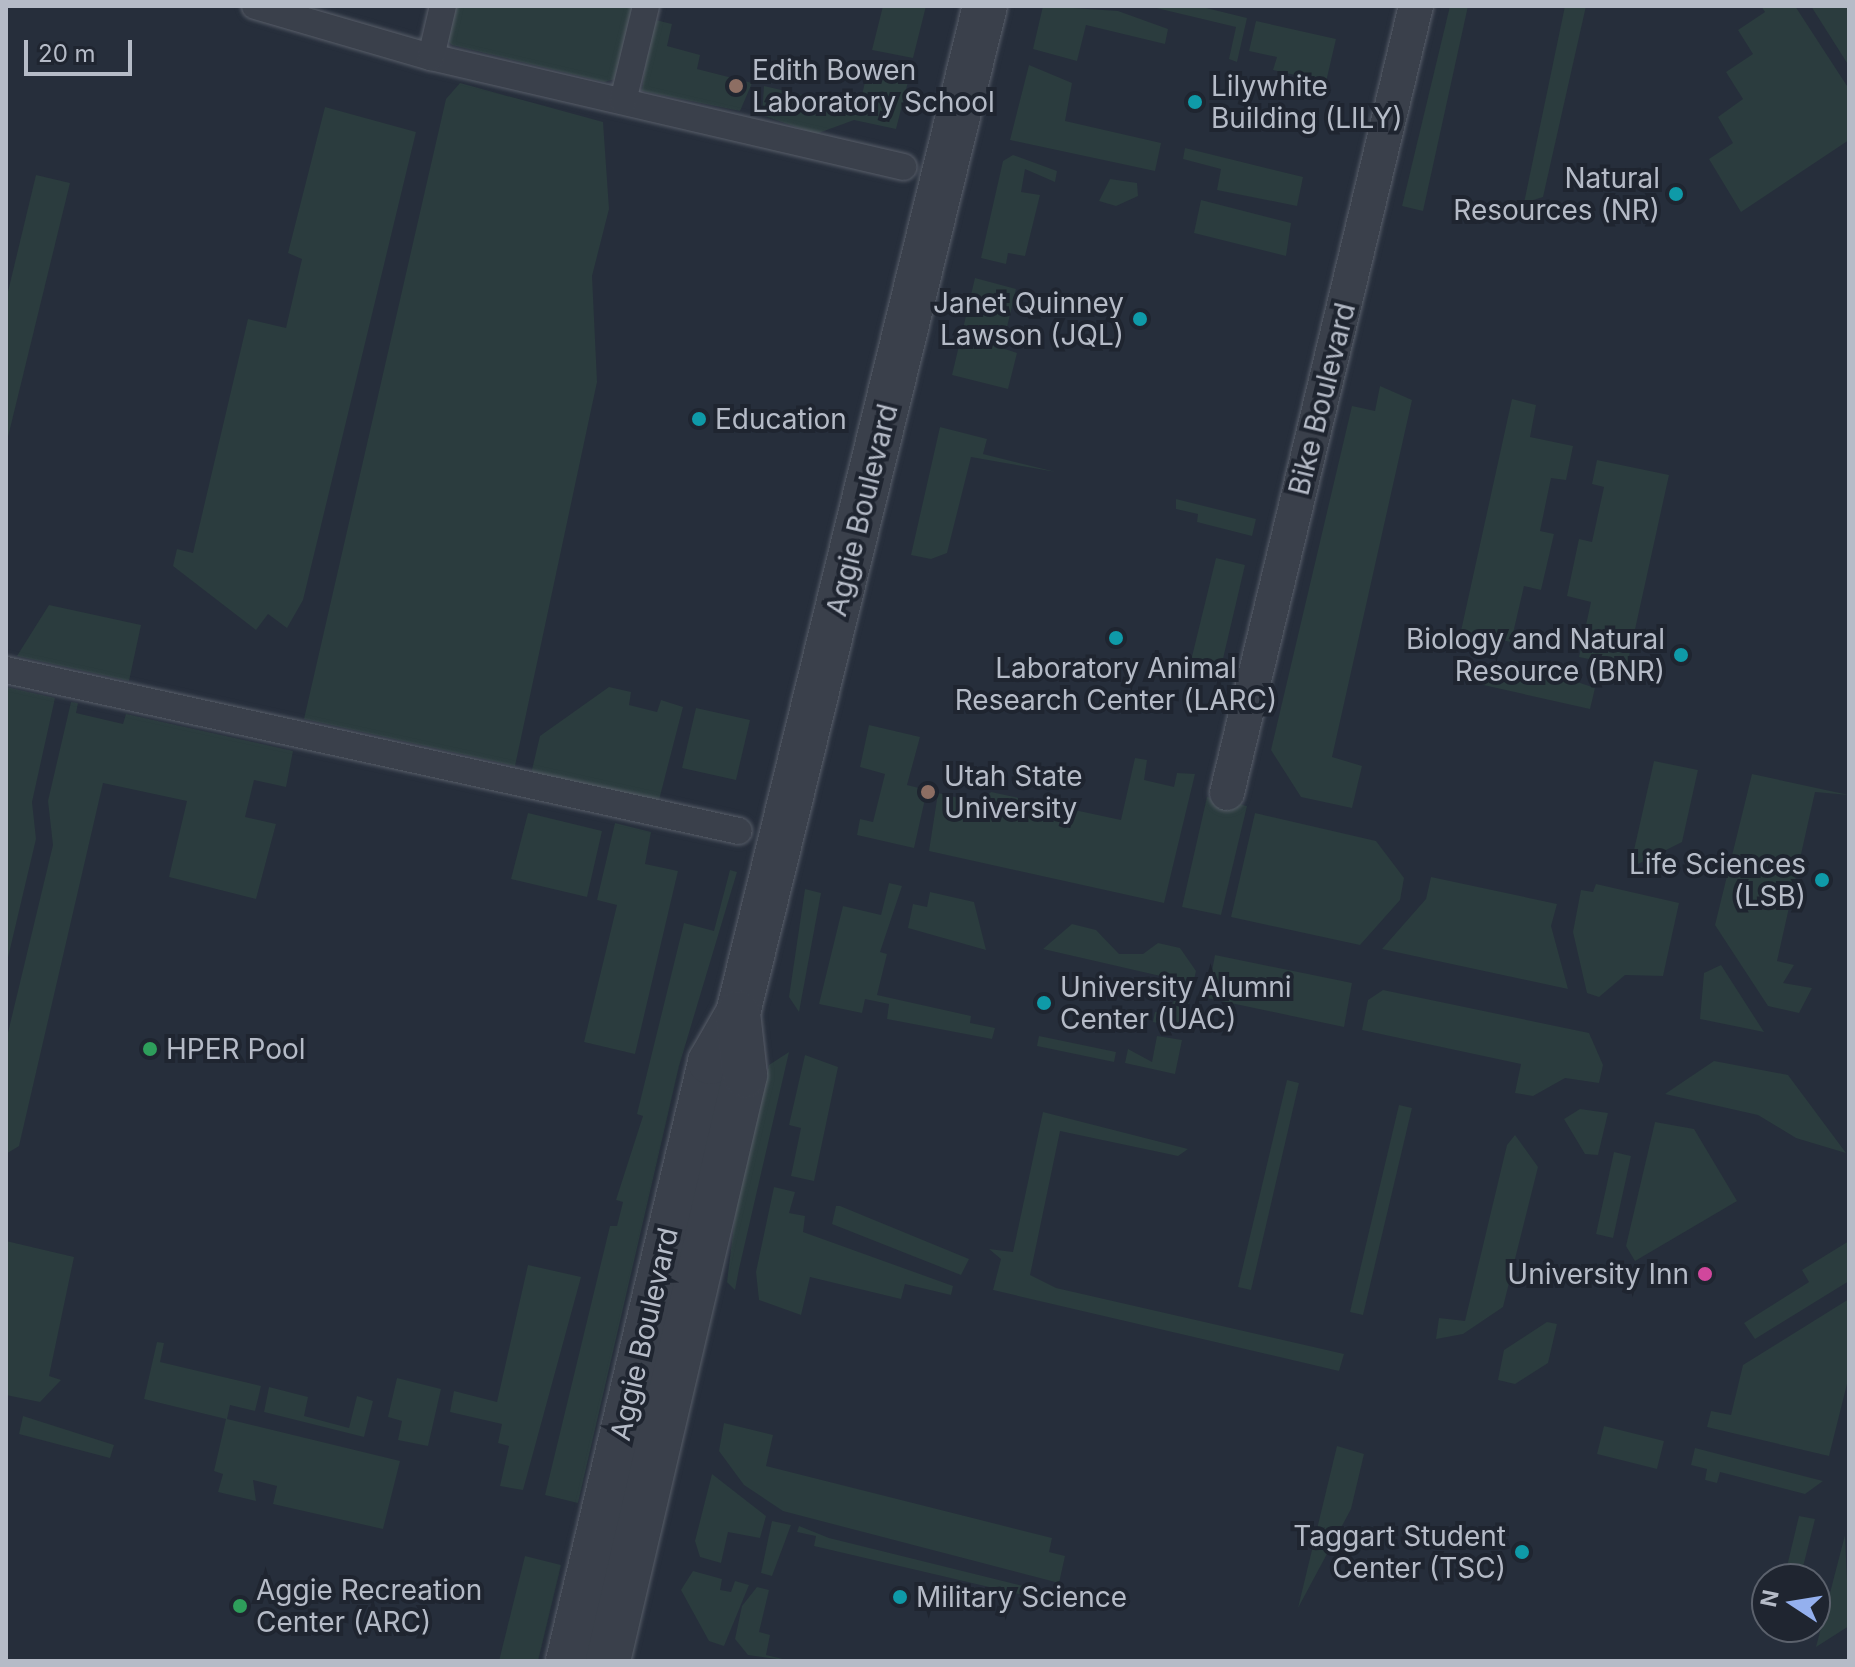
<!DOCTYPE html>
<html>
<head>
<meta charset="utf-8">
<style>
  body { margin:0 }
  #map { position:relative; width:1855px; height:1667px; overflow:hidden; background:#262e3b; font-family:Inter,sans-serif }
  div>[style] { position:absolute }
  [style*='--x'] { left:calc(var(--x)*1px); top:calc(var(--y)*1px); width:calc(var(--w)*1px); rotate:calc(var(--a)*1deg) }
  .green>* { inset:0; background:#2b3c3e }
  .roads { filter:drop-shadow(0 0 2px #585e69) drop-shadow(0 0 2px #585e69) }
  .pedestrian>* { height:26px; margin:-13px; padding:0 13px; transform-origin:13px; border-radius:13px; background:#3a404b }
  .minor>* { height:34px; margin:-17px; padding:0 17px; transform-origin:17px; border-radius:17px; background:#3a404b }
  .tertiary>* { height:44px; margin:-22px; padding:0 22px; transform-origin:22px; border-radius:22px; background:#3a404b }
  .dots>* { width:22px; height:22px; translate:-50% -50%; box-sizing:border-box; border:4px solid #1f2530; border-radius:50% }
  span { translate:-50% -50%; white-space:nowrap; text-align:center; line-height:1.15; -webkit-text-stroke:8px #1f2530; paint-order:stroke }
  .poi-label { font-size:28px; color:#b5bbc7 }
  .left { translate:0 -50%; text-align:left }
  .right { translate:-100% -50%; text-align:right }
  .street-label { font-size:28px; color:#b5bbc7 }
  .frame { position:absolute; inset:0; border:8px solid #b5bbc7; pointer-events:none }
  .north { position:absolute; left:1751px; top:1563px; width:80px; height:80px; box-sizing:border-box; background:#1f2530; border:2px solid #5b616c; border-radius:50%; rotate:282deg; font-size:22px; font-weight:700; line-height:32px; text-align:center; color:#b5bbc7 }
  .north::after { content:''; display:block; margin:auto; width:28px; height:36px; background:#94b0ee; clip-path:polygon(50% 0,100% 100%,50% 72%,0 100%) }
  .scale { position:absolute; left:24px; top:40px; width:108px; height:36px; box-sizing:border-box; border:4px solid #b5bbc7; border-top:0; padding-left:10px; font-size:24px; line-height:28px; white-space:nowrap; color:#b5bbc7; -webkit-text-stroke:6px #1f2530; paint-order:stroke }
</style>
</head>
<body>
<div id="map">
  <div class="green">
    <div style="clip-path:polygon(451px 6px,637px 6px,616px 79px,604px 82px,452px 45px,444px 37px)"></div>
    <div style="clip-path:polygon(883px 6px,926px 6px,913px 58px,872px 50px)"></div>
    <div style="clip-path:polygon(1043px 6px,1118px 11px,1168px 29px,1165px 44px,1086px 25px,1077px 61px,1033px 49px)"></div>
    <div style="clip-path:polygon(1148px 6px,1198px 6px,1247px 18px,1237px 62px,1229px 59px,1236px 27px)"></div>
    <div style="clip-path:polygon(1450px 6px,1468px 6px,1423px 211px,1402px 206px)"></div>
    <div style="clip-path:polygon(1565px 6px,1586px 6px,1543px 197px,1524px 203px)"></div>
    <div style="clip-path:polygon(1761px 6px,1795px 6px,1849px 89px,1849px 140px,1741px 212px,1709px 159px,1733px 143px,1718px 117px,1743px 99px,1726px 72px,1753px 54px,1738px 30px,1765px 12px)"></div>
    <div style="clip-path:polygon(1811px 6px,1849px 6px,1849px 66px)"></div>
    <div style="clip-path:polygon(651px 19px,672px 24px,667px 46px,700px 55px,697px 69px,752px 83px,740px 111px,642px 91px)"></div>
    <div style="clip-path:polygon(1256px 21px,1336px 39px,1326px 82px,1273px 70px,1277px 57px,1249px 51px)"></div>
    <div style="clip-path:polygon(1029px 65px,1072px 83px,1065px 121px,1161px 143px,1155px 171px,1010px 140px)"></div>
    <div style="clip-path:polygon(868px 69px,909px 78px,896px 129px,854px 120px,816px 134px,762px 115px,764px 86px,859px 108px)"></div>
    <div style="clip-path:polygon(460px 83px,603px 122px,609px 209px,592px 276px,597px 382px,515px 766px,304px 719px,446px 99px)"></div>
    <div style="clip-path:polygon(325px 107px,416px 132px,303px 600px,287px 628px,268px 614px,256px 630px,173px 566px,177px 549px,193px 553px,248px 319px,286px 328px,302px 259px,288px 253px)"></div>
    <div style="clip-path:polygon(1185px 148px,1303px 177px,1297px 206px,1217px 190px,1221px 169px,1183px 159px)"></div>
    <div style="clip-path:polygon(1013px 155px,1057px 171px,1055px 182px,1025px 169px,1021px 192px,1040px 195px,1025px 256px,1008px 253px,1006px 264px,981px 258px,1003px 161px)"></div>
    <div style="clip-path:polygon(36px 175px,70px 183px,6px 445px,6px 300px)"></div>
    <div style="clip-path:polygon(1110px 179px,1137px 183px,1138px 196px,1116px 206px,1099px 201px)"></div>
    <div style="clip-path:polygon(1201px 200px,1291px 223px,1286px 256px,1194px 233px)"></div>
    <div style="clip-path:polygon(975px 278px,1016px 289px,1002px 348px,1017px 353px,1008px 389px,952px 375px)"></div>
    <div style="clip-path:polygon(1380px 386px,1412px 400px,1332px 757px,1362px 766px,1352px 808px,1301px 797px,1271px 750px,1352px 406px,1375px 411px)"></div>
    <div style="clip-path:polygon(1512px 399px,1536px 405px,1530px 437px,1573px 446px,1566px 480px,1551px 478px,1540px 531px,1554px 534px,1541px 590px,1524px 586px,1511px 642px,1461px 631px)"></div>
    <div style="clip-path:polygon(940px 427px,987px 439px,983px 454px,1056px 472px,971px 457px,947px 553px,931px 559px,911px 555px)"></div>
    <div style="clip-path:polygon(1597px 460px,1669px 475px,1623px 684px,1605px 680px,1609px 663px,1579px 657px,1591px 602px,1567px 596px,1579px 539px,1592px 542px,1604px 487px,1592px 484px)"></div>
    <div style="clip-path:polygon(1176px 499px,1256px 519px,1252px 536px,1197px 522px,1198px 514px,1176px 509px)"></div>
    <div style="clip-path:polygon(1216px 558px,1245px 565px,1218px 680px,1188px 673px)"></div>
    <div style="clip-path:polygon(49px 605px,141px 625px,129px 681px,17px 656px)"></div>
    <div style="clip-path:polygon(1512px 660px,1595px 688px,1590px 709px,1479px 684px,1484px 664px,1509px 669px)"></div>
    <div style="clip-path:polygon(6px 687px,55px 698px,32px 802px,36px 839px,6px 966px)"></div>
    <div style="clip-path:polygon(609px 687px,631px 692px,629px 705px,657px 712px,661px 700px,683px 707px,659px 800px,531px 774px,540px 736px)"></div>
    <div style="clip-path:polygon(71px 702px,78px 703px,76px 713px,123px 724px,126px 714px,293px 751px,286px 787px,254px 780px,245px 817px,276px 824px,256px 899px,169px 877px,187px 801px,103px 783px,19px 1146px,6px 1154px,6px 1041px,53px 845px,48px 801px)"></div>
    <div style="clip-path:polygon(696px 708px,750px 720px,736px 780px,682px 768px)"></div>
    <div style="clip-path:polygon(869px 725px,920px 737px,907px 785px,927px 790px,914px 848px,857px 835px,860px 819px,873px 822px,885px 774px,860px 767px)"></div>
    <div style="clip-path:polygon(1135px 758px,1147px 760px,1144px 780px,1174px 787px,1177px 773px,1195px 774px,1164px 903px,929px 851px,938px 793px,980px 803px,991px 792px,1121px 820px)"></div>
    <div style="clip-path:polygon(1654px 761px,1698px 770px,1682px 842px,1630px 868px)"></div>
    <div style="clip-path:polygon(1752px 774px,1849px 795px,1815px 792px,1777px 961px,1794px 965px,1783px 983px,1812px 988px,1799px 1013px,1768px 1006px,1715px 925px)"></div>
    <div style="clip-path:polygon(1207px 797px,1247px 806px,1221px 915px,1182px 907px)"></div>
    <div style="clip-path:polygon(528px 813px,602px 831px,587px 897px,511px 879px)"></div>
    <div style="clip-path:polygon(1255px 813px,1376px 841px,1404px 878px,1400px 900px,1360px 945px,1231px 917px)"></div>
    <div style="clip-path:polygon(615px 823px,651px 832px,645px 864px,678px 871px,635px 1054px,584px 1042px,617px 905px,597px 900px)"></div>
    <div style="clip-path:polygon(730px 870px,737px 872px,679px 1066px,578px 1503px,545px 1495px,610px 1226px,617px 1226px,623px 1202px,616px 1200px,643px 1116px,637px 1114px,684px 923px,714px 931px)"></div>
    <div style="clip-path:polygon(1431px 877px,1557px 904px,1551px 926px,1568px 989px,1382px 949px,1426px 899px)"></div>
    <div style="clip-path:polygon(889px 883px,902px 886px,880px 952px,887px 954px,877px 995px,971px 1016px,970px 1023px,995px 1028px,992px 1039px,887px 1019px,889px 1004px,865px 999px,862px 1013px,819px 1004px,843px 906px,881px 915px)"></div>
    <div style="clip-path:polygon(1596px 884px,1679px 903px,1663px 976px,1625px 975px,1599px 997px,1587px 993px,1573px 932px,1581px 890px,1593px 892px)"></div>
    <div style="clip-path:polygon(805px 889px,821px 893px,799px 1012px,789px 997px)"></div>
    <div style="clip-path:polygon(930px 892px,974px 902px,986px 950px,908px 928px,913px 904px,927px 907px)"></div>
    <div style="clip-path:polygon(1072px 924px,1096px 930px,1119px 954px,1143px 954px,1158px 943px,1180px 948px,1196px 971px,1183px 1028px,1153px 1022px,1155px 1012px,1171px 1014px,1178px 980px,1043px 949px)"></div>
    <div style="clip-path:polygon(1215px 955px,1352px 983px,1344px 1027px,1207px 998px)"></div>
    <div style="clip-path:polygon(1721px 965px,1764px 1032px,1700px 1019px,1704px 973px)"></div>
    <div style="clip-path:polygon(1383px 990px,1589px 1033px,1603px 1065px,1599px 1083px,1565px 1078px,1533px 1096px,1515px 1093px,1521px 1064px,1362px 1030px,1368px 1000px)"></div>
    <div style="clip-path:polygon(1039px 1036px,1116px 1052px,1114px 1062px,1037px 1046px)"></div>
    <div style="clip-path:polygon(1157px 1036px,1182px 1040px,1175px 1074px,1125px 1063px,1128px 1049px,1152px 1062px)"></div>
    <div style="clip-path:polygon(789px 1052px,739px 1269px,735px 1290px,727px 1282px,737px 1201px,769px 1065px)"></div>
    <div style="clip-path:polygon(805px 1055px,838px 1067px,814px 1181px,791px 1176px,801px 1128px,789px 1125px)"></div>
    <div style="clip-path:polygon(1714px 1061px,1788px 1075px,1846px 1153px,1796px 1138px,1758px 1115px,1665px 1094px)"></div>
    <div style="clip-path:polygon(1287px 1080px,1299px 1083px,1251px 1290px,1238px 1287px)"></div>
    <div style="clip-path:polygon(1399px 1105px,1412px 1108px,1363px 1315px,1350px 1312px)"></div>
    <div style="clip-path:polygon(1580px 1109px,1608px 1113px,1598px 1155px,1585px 1154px,1564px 1119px)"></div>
    <div style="clip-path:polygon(1043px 1112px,1188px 1149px,1178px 1156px,1060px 1131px,1030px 1275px,1056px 1288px,1344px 1354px,1339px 1371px,993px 1290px,1001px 1259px,989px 1249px,1013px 1252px)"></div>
    <div style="clip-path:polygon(1655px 1122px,1694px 1129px,1737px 1201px,1635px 1261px,1626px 1246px)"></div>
    <div style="clip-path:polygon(1515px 1135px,1538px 1167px,1503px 1307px,1463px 1334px,1436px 1339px,1439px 1318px,1465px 1321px,1507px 1145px)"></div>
    <div style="clip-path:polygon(1614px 1152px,1631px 1156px,1613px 1238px,1596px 1234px)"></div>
    <div style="clip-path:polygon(774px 1187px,795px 1192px,789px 1213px,805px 1216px,803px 1232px,953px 1286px,951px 1295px,905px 1284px,901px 1299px,810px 1277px,801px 1315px,759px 1300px,756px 1272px)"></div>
    <div style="clip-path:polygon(836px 1206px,840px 1206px,969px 1259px,961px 1275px,832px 1224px)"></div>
    <div style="clip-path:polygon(6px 1241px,74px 1257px,49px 1376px,61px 1380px,40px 1402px,6px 1395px)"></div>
    <div style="clip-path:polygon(1849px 1241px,1849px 1281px,1755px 1339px,1744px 1323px,1809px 1282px,1802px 1270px)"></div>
    <div style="clip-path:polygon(528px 1265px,581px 1277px,523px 1490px,500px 1486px,509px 1446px,498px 1443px,502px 1424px,450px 1412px,454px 1391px,497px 1402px)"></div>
    <div style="clip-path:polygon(1849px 1299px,1849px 1376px,1829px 1456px,1707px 1427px,1711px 1411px,1731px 1415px,1743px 1365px)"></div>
    <div style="clip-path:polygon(1547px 1322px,1557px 1324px,1548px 1363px,1515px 1384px,1498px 1380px,1504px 1350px)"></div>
    <div style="clip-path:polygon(157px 1342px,164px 1343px,160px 1362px,261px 1386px,255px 1411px,230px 1405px,227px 1419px,400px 1461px,383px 1529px,273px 1504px,277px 1486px,253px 1480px,256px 1501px,218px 1492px,223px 1474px,214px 1471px,226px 1419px,144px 1399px)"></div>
    <div style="clip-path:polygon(397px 1378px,441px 1389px,428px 1446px,398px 1440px,402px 1421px,388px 1417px)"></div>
    <div style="clip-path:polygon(269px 1387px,308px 1397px,304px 1416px,349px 1428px,357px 1396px,373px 1401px,364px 1437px,264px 1412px)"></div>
    <div style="clip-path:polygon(23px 1416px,114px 1445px,110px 1458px,19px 1434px)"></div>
    <div style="clip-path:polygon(724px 1423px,773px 1435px,766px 1466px,1052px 1538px,1049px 1552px,1065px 1556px,1059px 1583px,783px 1511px,744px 1485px,719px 1451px)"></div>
    <div style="clip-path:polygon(1604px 1426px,1664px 1441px,1657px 1469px,1597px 1454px)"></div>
    <div style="clip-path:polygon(1337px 1446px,1364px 1454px,1351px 1509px,1298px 1608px)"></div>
    <div style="clip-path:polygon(1695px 1448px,1823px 1481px,1805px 1494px,1720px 1472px,1717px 1483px,1705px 1480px,1707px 1469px,1691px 1465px)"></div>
    <div style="clip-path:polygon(712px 1474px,766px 1516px,760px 1538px,728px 1532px,721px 1563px,700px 1557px,695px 1541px)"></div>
    <div style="clip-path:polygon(1799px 1516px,1815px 1519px,1800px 1579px,1784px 1579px)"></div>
    <div style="clip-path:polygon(772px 1521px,791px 1525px,772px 1576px,761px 1573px)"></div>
    <div style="clip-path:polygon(799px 1526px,829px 1538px,1064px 1596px,1062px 1604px,814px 1546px,816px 1536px,797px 1532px)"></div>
    <div style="clip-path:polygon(1845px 1535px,1849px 1626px,1816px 1647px)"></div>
    <div style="clip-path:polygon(525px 1556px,561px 1565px,538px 1661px,499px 1661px)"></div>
    <div style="clip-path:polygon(693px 1571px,722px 1579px,720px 1590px,731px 1592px,735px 1581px,749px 1585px,724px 1646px,709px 1641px,681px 1590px)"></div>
    <div style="clip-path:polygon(757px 1587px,769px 1590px,759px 1632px,770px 1635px,766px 1655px,791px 1661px,748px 1655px,735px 1639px,742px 1606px)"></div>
  </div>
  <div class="roads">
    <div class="pedestrian">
      <div style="--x:255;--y:6;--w:183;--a:16.2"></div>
      <div style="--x:431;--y:57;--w:485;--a:13.1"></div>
      <div style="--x:431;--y:57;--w:52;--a:-76.8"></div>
      <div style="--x:623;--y:101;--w:98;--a:-76.4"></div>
      <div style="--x:6;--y:670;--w:750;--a:12.39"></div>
    </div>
    <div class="minor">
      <div style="--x:1227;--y:793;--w:809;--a:-76.5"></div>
    </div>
    <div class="tertiary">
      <div style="--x:568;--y:1661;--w:616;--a:-76.66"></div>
      <div style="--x:710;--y:1062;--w:56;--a:-60.3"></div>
      <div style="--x:738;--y:1013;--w:1037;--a:-76.22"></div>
      <div style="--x:608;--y:1661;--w:602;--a:-76.84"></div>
      <div style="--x:745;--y:1075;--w:62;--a:-96.4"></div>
    </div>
  </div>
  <div class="dots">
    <div style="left:736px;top:86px;background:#8d6e63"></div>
    <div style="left:1195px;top:102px;background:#0f9aa8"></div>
    <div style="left:1676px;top:194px;background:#0f9aa8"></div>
    <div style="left:1140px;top:319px;background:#0f9aa8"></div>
    <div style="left:699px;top:419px;background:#0f9aa8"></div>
    <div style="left:1116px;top:638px;background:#0f9aa8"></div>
    <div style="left:1681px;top:655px;background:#0f9aa8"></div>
    <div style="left:928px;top:792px;background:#8d6e63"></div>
    <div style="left:1822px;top:880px;background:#0f9aa8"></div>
    <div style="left:1044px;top:1003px;background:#0f9aa8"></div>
    <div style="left:150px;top:1049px;background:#2e9e5b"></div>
    <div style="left:1705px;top:1274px;background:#d1479c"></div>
    <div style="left:1522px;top:1552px;background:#0f9aa8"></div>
    <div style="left:900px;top:1597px;background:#0f9aa8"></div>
    <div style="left:240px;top:1606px;background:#2e9e5b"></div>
  </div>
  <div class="poi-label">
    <span class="left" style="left:752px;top:86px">Edith Bowen<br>Laboratory School</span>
    <span class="left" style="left:1211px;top:102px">Lilywhite<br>Building (LILY)</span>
    <span class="right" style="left:1660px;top:194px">Natural<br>Resources (NR)</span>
    <span class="right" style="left:1124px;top:319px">Janet Quinney<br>Lawson (JQL)</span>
    <span class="left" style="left:715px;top:419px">Education</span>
    <span class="right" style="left:1665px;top:655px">Biology and Natural<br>Resource (BNR)</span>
    <span style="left:1116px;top:684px">Laboratory Animal<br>Research Center (LARC)</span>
    <span class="left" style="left:944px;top:792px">Utah State<br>University</span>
    <span class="right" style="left:1806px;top:880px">Life Sciences<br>(LSB)</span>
    <span class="left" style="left:1060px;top:1003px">University Alumni<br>Center (UAC)</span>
    <span class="left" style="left:166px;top:1049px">HPER Pool</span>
    <span class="right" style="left:1689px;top:1274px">University Inn</span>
    <span class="right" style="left:1506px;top:1552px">Taggart Student<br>Center (TSC)</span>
    <span class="left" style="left:256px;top:1606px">Aggie Recreation<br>Center (ARC)</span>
    <span class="left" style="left:916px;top:1597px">Military Science</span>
  </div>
  <div class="street-label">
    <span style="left:1322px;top:399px;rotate:-76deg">Bike Boulevard</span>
    <span style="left:862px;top:510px;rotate:-76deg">Aggie Boulevard</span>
    <span style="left:644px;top:1334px;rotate:-77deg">Aggie Boulevard</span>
  </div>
  <div class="frame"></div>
  <div class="north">N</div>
  <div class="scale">20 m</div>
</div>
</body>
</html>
